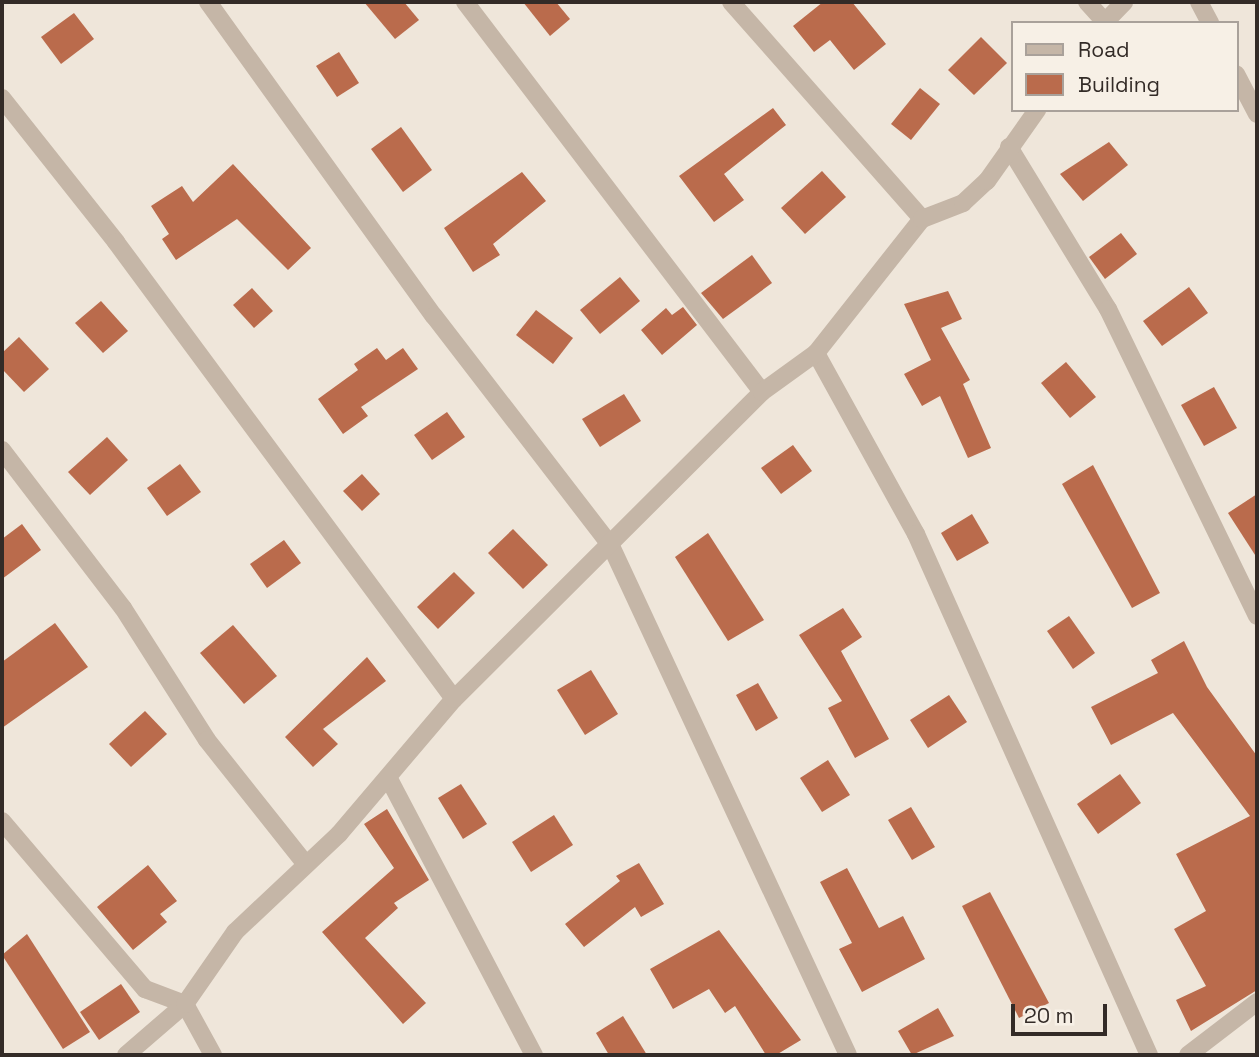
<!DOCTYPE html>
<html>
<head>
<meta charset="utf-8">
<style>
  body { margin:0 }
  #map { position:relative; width:1259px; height:1057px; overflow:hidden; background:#efe6da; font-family:"Space Grotesk",sans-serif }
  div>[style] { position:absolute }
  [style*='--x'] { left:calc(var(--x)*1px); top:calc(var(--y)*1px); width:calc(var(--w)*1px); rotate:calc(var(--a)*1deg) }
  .building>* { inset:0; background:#ba6b4c }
  .minor>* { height:18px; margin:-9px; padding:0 9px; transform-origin:9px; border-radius:9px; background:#c5b6a7 }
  span { translate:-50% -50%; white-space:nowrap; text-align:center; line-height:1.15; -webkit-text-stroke:7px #f7f0e6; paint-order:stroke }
  .frame { position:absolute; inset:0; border:4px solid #332b27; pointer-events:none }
  .legend { position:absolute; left:1011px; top:21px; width:228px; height:91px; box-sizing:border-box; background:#f7f0e6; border:2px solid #a9a19a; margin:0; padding:9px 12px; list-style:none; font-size:21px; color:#332b27 }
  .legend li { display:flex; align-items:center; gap:14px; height:35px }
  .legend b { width:35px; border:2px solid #a9a19a }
  .scale { position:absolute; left:1011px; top:1004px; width:96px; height:32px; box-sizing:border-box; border:4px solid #332b27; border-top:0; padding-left:9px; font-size:21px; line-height:24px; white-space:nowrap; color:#332b27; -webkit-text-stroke:5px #f7f0e6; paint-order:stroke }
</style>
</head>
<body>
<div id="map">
  <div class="building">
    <div style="clip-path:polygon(364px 2px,404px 2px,419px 20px,395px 39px)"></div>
    <div style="clip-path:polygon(523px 2px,556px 2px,570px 19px,550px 36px)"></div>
    <div style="clip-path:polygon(823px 2px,852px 2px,886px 44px,854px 70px,830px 40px,814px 52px,793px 26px)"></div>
    <div style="clip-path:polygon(74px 13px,94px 39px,61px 64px,41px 37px)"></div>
    <div style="clip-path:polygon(981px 37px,1007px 63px,974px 95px,948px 70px)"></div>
    <div style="clip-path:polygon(339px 52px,359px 83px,337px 97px,316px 66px)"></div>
    <div style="clip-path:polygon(920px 88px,940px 104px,911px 140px,891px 124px)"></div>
    <div style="clip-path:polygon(773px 108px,786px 125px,724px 174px,744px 200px,714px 222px,679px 176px)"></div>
    <div style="clip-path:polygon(401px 127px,432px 170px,403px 192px,371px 149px)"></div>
    <div style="clip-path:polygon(1109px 142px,1128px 165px,1083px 201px,1060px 174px)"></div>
    <div style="clip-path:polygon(233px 164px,311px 248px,288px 270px,237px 219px,176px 260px,162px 239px,169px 234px,151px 206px,182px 186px,193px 202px)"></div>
    <div style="clip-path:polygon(822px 171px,846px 197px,805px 234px,781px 208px)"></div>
    <div style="clip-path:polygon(522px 172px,546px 201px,493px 244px,500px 255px,473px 272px,444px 228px)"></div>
    <div style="clip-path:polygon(1121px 233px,1137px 254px,1105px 279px,1089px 257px)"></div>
    <div style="clip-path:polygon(752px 255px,772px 283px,723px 319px,701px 293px)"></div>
    <div style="clip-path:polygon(620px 277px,640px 301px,600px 334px,580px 310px)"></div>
    <div style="clip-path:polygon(1189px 287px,1208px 313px,1162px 346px,1143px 321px)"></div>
    <div style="clip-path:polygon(252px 288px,273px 311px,254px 328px,233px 305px)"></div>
    <div style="clip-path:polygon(948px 291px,962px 319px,941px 328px,970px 380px,963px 384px,991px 448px,968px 458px,940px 396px,922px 406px,904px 374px,931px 360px,904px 304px)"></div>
    <div style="clip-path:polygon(101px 301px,128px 331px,103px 353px,75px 323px)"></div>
    <div style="clip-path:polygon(683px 307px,697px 325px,662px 355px,641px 330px,666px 308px,672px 315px)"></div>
    <div style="clip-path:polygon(536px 310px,573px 338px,553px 364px,516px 335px)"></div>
    <div style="clip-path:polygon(19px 337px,49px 369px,24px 392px,2px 369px,2px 353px)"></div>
    <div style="clip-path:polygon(377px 348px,386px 360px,403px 348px,418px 369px,361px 407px,368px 416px,343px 434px,318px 399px,358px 370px,354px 364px)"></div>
    <div style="clip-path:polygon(1066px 362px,1096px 397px,1070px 418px,1041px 383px)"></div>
    <div style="clip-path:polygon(1214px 387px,1237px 428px,1204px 446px,1181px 405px)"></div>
    <div style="clip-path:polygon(624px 394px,641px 421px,600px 447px,582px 419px)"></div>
    <div style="clip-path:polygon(447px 412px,465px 437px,432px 460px,414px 435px)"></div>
    <div style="clip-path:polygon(107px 437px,128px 460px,90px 495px,68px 472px)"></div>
    <div style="clip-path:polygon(793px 445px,812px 471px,781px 494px,761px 468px)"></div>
    <div style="clip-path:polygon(180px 464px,201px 492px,167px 516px,147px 488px)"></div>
    <div style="clip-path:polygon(1093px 465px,1160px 593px,1132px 608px,1062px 484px)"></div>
    <div style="clip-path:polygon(362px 474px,380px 494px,362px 511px,343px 491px)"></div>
    <div style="clip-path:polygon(1257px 494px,1257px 558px,1228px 513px)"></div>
    <div style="clip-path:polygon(972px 514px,989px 543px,957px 561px,941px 533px)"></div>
    <div style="clip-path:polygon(22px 524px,41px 550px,2px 579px,2px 539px)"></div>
    <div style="clip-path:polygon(513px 529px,548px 565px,523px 589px,488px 553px)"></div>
    <div style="clip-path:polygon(708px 533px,764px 620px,728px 641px,675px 557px)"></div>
    <div style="clip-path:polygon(284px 540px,301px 563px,267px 588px,250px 564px)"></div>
    <div style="clip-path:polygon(454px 572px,475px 593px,438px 629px,417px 607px)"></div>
    <div style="clip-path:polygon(843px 608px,862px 637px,841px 651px,889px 739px,855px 758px,828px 708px,842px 701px,799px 635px)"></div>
    <div style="clip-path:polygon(1069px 616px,1095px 653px,1073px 669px,1047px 631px)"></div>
    <div style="clip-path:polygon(55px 623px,88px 667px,2px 728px,2px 662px)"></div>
    <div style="clip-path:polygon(233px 625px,277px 676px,244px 704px,200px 653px)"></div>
    <div style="clip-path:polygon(1184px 641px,1207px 687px,1257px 756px,1257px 990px,1191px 1031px,1176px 1000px,1206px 986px,1174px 929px,1206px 911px,1176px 854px,1250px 816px,1173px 713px,1111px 745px,1091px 707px,1158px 673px,1151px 660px)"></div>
    <div style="clip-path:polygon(367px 657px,386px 681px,323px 729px,338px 744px,313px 767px,285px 737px)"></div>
    <div style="clip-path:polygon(591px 670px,618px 714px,585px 735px,557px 690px)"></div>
    <div style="clip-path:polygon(758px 683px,778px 718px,756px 731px,736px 695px)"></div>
    <div style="clip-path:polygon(949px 695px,967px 722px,928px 748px,910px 720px)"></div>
    <div style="clip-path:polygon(145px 711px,167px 734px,131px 767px,109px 744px)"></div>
    <div style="clip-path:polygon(828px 760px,850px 795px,822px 812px,800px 778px)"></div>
    <div style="clip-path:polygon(1120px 774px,1141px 803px,1098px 834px,1077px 804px)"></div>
    <div style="clip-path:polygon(461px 784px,487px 824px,463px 839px,438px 798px)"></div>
    <div style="clip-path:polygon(911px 807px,935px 847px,912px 860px,888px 820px)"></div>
    <div style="clip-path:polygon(387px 809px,429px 880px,394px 903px,398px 908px,365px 938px,426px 1003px,403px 1024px,322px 932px,394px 868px,364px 824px)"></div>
    <div style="clip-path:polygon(554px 815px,573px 845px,531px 872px,512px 842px)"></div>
    <div style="clip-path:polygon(639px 863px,664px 904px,641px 917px,635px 907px,584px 947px,565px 924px,620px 881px,616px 876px)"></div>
    <div style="clip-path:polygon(148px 865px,177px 901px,160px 914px,167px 922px,133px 950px,97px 907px)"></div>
    <div style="clip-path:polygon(847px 868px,879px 928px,903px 916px,925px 959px,862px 992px,839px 949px,852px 943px,820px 882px)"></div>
    <div style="clip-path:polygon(990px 892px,1049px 1003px,1019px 1018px,962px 906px)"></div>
    <div style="clip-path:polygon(719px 930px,801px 1040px,776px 1055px,766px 1055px,735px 1006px,725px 1013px,709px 989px,673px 1009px,650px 969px)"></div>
    <div style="clip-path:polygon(27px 934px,90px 1032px,63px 1049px,2px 955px)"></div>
    <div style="clip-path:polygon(121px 984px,140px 1012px,99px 1040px,80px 1012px)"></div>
    <div style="clip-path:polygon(938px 1008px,954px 1036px,912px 1055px,898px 1031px)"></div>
    <div style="clip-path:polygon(623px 1016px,647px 1055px,609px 1055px,596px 1033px)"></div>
  </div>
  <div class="minor">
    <div style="--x:208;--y:2;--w:387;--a:54.3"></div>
    <div style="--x:434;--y:316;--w:290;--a:52.4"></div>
    <div style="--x:611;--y:546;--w:561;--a:65.03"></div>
    <div style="--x:465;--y:2;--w:490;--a:52.7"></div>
    <div style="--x:731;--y:2;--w:289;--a:48.6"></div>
    <div style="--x:1087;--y:2;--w:27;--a:48"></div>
    <div style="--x:1199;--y:2;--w:24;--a:62"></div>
    <div style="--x:1104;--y:23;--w:29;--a:-46"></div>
    <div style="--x:1236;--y:74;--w:45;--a:62.3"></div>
    <div style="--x:2;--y:98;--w:184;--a:51.6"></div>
    <div style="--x:116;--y:242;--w:568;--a:53.51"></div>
    <div style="--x:1009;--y:147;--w:190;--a:58.6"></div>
    <div style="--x:1108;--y:309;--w:341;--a:64.1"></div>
    <div style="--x:816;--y:353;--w:207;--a:61.1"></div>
    <div style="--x:916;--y:534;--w:571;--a:65.91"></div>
    <div style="--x:2;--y:450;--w:199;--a:52.6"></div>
    <div style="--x:123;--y:608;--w:156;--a:57.5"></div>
    <div style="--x:207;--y:740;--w:156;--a:51.5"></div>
    <div style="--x:389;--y:779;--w:312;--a:62.3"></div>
    <div style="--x:2;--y:821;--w:221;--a:49.6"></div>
    <div style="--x:145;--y:989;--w:43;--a:20.6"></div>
    <div style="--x:185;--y:1004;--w:58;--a:61.2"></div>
    <div style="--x:126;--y:1055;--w:78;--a:-40.8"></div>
    <div style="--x:185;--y:1004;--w:88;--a:-55.2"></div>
    <div style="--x:235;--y:932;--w:143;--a:-43.3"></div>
    <div style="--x:339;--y:834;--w:177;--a:-49.6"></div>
    <div style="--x:454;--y:699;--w:435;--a:-44.9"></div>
    <div style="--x:762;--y:392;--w:67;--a:-35.8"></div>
    <div style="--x:816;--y:353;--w:171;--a:-51.7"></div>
    <div style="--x:922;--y:219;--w:44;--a:-21.3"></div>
    <div style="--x:963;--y:203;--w:33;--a:-43"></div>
    <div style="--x:987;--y:181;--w:87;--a:-54.8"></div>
    <div style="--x:1188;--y:1055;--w:87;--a:-37.5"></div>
  </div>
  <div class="frame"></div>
  <ul class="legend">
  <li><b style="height:9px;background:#c5b6a7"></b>Road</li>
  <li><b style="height:19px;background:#ba6b4c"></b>Building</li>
  </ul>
  <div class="scale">20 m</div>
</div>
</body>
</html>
